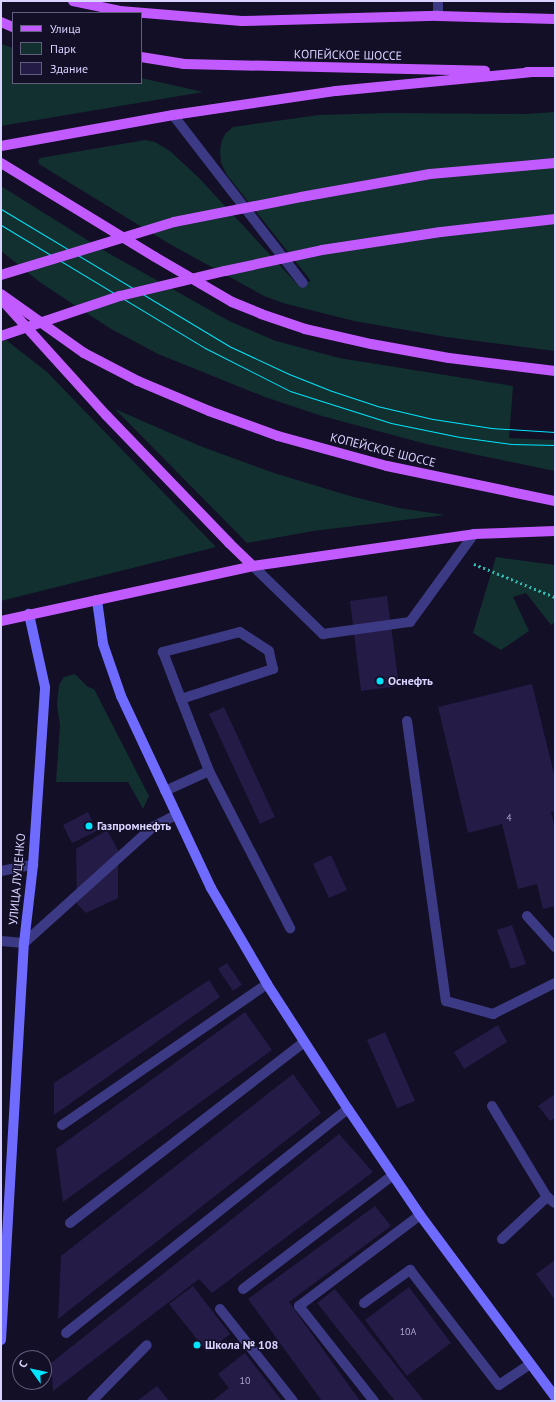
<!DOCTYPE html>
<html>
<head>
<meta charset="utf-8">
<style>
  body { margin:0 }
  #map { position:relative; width:556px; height:1402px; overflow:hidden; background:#130f26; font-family:"PT Sans",sans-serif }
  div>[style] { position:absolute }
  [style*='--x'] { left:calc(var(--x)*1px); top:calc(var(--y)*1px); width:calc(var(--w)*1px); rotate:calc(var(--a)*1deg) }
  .green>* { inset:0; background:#12302f }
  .building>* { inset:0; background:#241b47 }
  .path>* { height:2.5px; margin-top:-1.25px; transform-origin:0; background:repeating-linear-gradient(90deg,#2fb8b0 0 2px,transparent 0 5px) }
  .lane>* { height:10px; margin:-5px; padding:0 5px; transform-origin:5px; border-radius:5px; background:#3d3a85 }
  .street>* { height:10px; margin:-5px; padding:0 5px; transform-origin:5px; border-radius:5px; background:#3d3a85 }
  .secondary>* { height:10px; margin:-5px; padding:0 5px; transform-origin:5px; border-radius:5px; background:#6f6bff }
  .primary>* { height:10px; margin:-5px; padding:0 5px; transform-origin:5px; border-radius:5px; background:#c25bff }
  .tram>* { height:1px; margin:-0.5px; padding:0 0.5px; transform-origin:0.5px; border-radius:0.5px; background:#00e5ff }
  .primary-bridge>* { height:10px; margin:-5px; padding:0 5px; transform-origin:5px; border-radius:5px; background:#c25bff }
  .dots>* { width:11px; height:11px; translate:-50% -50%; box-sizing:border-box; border:2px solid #130f26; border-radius:50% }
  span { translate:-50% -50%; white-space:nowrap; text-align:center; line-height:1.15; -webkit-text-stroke:3px #130f26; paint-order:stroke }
  .number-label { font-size:10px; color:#aca6d1 }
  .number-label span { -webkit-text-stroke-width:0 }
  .street-label { font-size:12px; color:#d9d4ff }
  .poi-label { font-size:12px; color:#d9d4ff; font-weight:700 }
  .left { translate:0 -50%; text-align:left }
  .frame { position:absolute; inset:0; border:2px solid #d9d4ff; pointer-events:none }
  .legend { position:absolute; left:12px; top:12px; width:130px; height:72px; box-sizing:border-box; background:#130f26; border:1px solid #625e7d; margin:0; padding:5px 7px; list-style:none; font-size:12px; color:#d9d4ff }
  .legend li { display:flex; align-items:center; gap:8px; height:20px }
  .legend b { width:20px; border:1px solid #625e7d }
  .north { position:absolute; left:12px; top:1350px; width:40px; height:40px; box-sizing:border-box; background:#130f26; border:1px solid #625e7d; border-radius:50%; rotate:303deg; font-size:11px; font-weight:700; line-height:16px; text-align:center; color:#d9d4ff }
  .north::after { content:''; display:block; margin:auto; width:14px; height:18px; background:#00e5ff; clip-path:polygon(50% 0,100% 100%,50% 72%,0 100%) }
</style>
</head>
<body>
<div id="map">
  <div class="green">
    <div style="clip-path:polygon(1px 44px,13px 48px,13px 83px,141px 83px,141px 78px,203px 92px,1px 126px)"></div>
    <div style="clip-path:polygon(555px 112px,555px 351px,446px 337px,354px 321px,283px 303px,264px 296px,168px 243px,39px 164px,38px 161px,40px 158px,145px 140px,155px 142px,170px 151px,199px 178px,298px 285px,311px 281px,227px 175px,221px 163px,220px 150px,222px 140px,225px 134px,233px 127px,319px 115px,388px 113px,526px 114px)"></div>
    <div style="clip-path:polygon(1px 186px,103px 250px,231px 322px,276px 341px,339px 358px,513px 386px,509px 438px,555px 440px,555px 471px,430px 445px,322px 416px,265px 397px,158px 354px,111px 329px,41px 283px,1px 251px)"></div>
    <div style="clip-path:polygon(1px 336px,47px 372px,216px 547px,1px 601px)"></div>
    <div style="clip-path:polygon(115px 409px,200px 446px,274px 473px,350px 496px,399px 508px,445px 515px,313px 531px,247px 543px)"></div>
    <div style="clip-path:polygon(496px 557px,555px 565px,555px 622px,551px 625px,526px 593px,513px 597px,529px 631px,501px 650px,473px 633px)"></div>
    <div style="clip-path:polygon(75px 674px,88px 687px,94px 689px,149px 796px,143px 809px,128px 782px,56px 782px,60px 726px,57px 704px,59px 685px,64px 677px)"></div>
  </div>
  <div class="building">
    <div style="clip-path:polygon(387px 596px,399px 686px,361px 691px,350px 601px)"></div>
    <div style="clip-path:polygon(532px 684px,555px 778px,555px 811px,551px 812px,555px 829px,555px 906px,543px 909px,537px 884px,518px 889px,502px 824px,468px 833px,438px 707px)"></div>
    <div style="clip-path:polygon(224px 707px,275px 817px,260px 824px,209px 714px)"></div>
    <div style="clip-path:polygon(88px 812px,97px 831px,72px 843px,63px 825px)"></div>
    <div style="clip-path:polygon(107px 830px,118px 850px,118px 898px,86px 913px,77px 904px,76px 849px)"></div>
    <div style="clip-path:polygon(331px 855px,347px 890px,329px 898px,313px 864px)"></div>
    <div style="clip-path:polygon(512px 925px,526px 964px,511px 969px,497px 930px)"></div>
    <div style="clip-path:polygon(227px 963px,242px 985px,233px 991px,218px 969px)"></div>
    <div style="clip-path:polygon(209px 980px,220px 997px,54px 1115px,54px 1083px)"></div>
    <div style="clip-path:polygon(245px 1012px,272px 1050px,63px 1202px,56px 1149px)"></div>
    <div style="clip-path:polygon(498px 1025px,507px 1042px,464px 1069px,454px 1052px)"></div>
    <div style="clip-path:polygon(385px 1032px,415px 1101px,397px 1108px,367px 1040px)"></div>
    <div style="clip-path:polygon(293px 1074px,321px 1113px,58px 1319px,61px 1256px)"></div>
    <div style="clip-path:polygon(555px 1094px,555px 1118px,550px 1121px,538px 1106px)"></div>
    <div style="clip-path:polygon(339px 1134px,373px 1172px,212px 1293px,199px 1279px,53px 1391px,51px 1363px)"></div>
    <div style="clip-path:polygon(375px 1206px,391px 1226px,289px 1302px,360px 1401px,322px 1401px,248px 1299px)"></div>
    <div style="clip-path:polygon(555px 1260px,555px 1300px,536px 1274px)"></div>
    <div style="clip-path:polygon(193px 1286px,230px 1334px,207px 1352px,169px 1304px)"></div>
    <div style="clip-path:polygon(409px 1287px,451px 1343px,407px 1376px,365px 1320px)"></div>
    <div style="clip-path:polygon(335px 1289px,424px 1401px,395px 1401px,317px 1303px)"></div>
    <div style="clip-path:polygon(245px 1353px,282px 1401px,212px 1401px,229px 1388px,218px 1374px)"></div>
    <div style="clip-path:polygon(157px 1386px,169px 1401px,137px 1401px)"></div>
  </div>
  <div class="path">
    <div style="--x:474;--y:564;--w:87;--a:22.2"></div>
  </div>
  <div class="lane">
    <div style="--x:173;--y:115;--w:212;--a:52.3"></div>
    <div style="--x:253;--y:566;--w:98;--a:44.2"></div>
    <div style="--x:323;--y:634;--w:88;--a:-7.9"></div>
    <div style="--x:410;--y:622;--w:109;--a:-54"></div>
    <div style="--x:181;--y:699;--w:97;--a:-18.1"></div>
    <div style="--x:273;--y:669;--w:18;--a:-103"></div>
    <div style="--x:269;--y:651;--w:35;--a:-147"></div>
    <div style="--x:240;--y:632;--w:80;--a:165.4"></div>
    <div style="--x:163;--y:652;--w:50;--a:69"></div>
    <div style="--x:181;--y:699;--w:77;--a:68.7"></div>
    <div style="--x:209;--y:771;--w:177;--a:62.7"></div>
    <div style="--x:407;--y:721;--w:283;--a:82.1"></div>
    <div style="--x:446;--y:1001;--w:49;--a:15.5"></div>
    <div style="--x:493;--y:1014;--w:69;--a:-26.6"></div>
    <div style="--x:165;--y:791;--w:48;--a:-24.4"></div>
    <div style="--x:1;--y:871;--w:33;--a:-11"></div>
    <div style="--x:527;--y:916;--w:42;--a:47.9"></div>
    <div style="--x:1;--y:941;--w:23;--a:5"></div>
    <div style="--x:24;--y:943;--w:173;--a:-42"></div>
    <div style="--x:153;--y:827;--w:26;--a:-28"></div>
    <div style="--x:492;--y:1106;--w:106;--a:58.9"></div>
    <div style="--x:547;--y:1197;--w:10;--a:37"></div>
    <div style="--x:62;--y:1125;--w:249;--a:-34.5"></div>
    <div style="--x:70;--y:1223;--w:296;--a:-37.7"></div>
    <div style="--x:502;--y:1239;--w:62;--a:-43"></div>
    <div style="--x:243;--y:1289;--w:188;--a:-37.2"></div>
    <div style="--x:364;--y:1303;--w:57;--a:-35.7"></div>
    <div style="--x:410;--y:1270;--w:145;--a:52.3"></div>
    <div style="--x:499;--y:1385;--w:37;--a:-34"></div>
    <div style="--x:220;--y:1309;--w:117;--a:51.6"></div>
    <div style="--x:66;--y:1333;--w:360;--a:-38.5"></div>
    <div style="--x:92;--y:1401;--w:78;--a:-45.5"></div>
    <div style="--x:374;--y:1401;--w:121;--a:-128.3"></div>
    <div style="--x:299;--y:1306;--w:151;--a:-36.9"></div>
  </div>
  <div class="street">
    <div style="--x:438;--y:1;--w:15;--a:90"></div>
  </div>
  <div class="secondary">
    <div style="--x:97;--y:600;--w:44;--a:82.2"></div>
    <div style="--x:103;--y:644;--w:55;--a:70.9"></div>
    <div style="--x:121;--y:696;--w:212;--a:64.9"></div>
    <div style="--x:211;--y:888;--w:111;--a:59.7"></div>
    <div style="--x:267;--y:984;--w:149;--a:57.1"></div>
    <div style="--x:348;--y:1109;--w:128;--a:55.8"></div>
    <div style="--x:420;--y:1215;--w:227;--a:53.4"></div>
    <div style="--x:1;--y:1340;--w:398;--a:-86.7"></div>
    <div style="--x:24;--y:943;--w:79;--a:-83.4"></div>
    <div style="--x:33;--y:865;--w:178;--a:-86.1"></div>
    <div style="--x:45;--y:687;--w:75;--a:-102.4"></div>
  </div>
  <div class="primary">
    <div style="--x:73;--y:1;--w:48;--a:12"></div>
    <div style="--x:120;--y:11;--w:122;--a:4.7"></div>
    <div style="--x:242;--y:21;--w:196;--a:-1.5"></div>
    <div style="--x:438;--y:16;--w:117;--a:1.5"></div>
    <div style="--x:1;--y:22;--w:13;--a:23"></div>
    <div style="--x:141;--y:57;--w:44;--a:9.2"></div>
    <div style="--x:184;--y:64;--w:301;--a:1.3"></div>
    <div style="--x:527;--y:72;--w:28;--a:0"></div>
    <div style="--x:1;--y:146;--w:175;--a:-10.2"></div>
    <div style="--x:173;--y:115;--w:165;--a:-8.4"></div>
    <div style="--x:336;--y:91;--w:197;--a:-5.5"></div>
    <div style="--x:1;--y:163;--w:180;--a:31.4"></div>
    <div style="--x:155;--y:257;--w:89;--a:30.3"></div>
    <div style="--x:232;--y:302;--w:31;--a:22"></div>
    <div style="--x:261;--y:314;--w:46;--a:18.8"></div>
    <div style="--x:305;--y:329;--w:68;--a:12.8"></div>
    <div style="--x:371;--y:344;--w:79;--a:10.2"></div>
    <div style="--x:449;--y:358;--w:107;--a:7"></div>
    <div style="--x:1;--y:294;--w:102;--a:35.4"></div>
    <div style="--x:84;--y:353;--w:61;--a:27.4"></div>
    <div style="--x:138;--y:381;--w:77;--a:22.9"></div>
    <div style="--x:209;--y:411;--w:73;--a:19.9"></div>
    <div style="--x:278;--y:436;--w:113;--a:15.4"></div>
    <div style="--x:387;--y:466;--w:172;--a:11.8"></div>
    <div style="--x:2;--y:300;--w:155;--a:47.9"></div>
    <div style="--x:106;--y:415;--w:178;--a:46.1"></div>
    <div style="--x:229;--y:543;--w:33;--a:44"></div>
    <div style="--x:1;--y:621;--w:258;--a:-12.3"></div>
    <div style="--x:253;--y:566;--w:223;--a:-8.2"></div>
    <div style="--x:474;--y:534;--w:81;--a:-2.1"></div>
  </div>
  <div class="tram">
    <div style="--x:1;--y:209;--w:268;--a:31"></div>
    <div style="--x:231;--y:347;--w:64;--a:25"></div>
    <div style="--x:289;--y:374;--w:46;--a:21.6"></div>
    <div style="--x:332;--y:391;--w:47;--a:18.4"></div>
    <div style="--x:377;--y:406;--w:57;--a:13.1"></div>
    <div style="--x:433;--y:419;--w:59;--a:8.8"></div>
    <div style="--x:491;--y:428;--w:64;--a:3.6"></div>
    <div style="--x:1;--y:225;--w:238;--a:31.1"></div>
    <div style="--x:205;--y:348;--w:95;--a:26.8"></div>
    <div style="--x:290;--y:391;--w:106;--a:17.6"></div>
    <div style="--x:391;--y:423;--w:70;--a:11.5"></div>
    <div style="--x:460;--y:437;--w:52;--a:7.7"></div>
    <div style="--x:512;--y:444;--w:43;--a:1.3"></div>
  </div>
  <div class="primary-bridge">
    <div style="--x:1;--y:275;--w:181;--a:-17"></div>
    <div style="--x:174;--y:222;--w:129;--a:-11.1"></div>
    <div style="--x:301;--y:197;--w:131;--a:-10.1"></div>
    <div style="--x:430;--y:174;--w:125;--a:-5"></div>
    <div style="--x:1;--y:336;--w:126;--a:-18.6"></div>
    <div style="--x:120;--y:296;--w:108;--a:-13.4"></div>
    <div style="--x:225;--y:271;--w:99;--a:-12.2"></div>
    <div style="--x:322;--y:250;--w:120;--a:-8.6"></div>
    <div style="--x:441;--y:232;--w:115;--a:-6.5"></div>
  </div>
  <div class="dots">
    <div style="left:380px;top:681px;background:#00e5ff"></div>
    <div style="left:89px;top:826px;background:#00e5ff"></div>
    <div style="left:197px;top:1345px;background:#00e5ff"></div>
  </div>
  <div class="number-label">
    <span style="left:509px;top:818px">4</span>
    <span style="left:408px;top:1332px">10А</span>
    <span style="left:245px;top:1381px">10</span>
  </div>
  <div class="street-label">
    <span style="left:348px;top:55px;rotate:1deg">КОПЕЙСКОЕ ШОССЕ</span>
    <span style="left:383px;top:450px;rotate:14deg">КОПЕЙСКОЕ ШОССЕ</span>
    <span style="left:17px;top:879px;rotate:-85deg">УЛИЦА ЛУЦЕНКО</span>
  </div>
  <div class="poi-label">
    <span class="left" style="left:388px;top:681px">Оснефть</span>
    <span class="left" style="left:97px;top:826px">Газпромнефть</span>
    <span class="left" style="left:205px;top:1345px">Школа № 108</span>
  </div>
  <div class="frame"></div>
  <ul class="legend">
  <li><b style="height:5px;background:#c25bff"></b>Улица</li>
  <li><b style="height:11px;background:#12302f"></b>Парк</li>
  <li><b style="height:11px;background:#241b47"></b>Здание</li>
  </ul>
  <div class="north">С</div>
</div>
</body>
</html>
